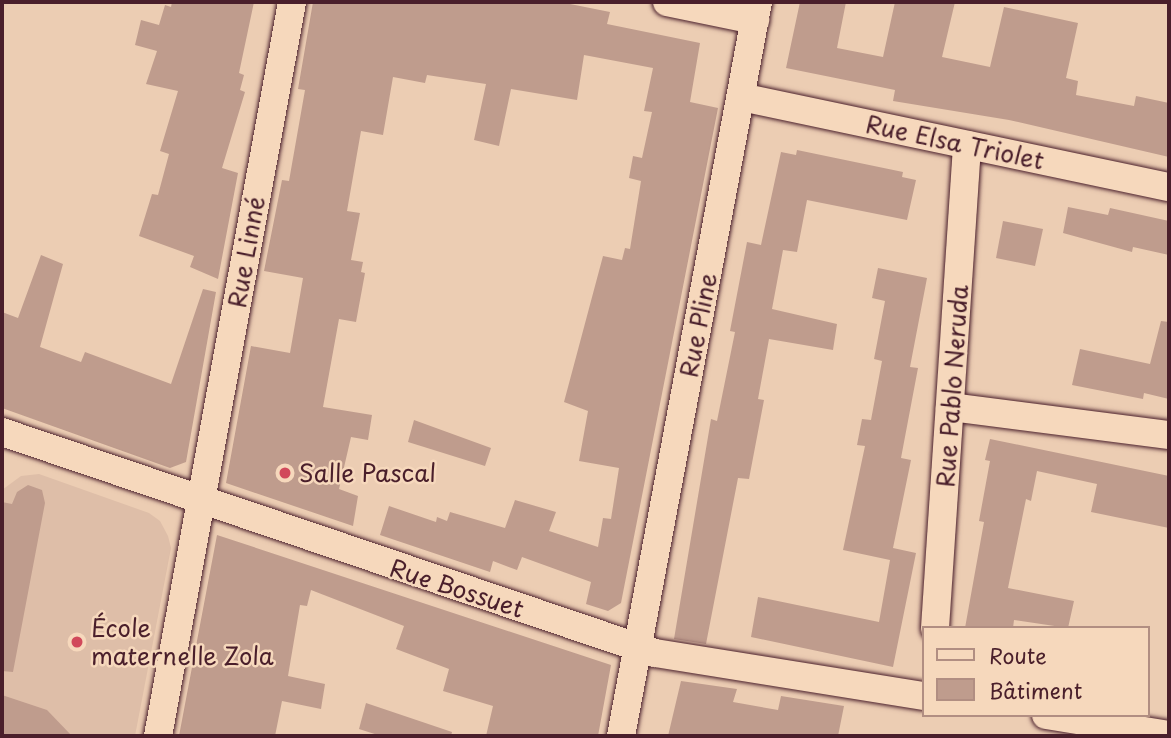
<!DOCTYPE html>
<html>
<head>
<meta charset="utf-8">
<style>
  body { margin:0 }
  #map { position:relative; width:1171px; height:738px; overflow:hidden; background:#eccdb3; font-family:"Playpen Sans",sans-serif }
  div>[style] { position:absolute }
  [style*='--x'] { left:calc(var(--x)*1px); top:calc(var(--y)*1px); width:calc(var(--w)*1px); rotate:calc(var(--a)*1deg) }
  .built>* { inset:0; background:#debea8 }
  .building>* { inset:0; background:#bf9c8d }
  .roads { filter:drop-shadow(0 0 2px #4a1f2b) drop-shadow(0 0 2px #4a1f2b) }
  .street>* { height:28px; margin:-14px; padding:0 14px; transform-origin:14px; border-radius:14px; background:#f6d8bc }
  .dots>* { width:19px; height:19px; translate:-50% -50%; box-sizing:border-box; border:4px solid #f6d8bc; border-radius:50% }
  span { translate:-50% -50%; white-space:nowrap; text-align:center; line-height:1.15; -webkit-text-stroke:5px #f6d8bc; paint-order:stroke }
  .street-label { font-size:24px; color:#4a1f2b }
  .poi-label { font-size:24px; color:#4a1f2b }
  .left { translate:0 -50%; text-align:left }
  .frame { position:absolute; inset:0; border:4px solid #4a1f2b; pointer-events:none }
  .legend { position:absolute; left:922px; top:626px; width:228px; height:91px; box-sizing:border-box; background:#f6d8bc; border:2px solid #b18e82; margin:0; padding:9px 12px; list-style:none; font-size:21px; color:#4a1f2b }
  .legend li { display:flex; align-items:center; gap:14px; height:35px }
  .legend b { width:35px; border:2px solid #b18e82 }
</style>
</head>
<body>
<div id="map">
  <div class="built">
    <div style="clip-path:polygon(39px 474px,149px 513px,160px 521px,168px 536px,171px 548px,135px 736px,2px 736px,2px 490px,21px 476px)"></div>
  </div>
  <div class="building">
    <div style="clip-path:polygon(172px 2px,254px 2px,239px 73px,244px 75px,240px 90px,245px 92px,222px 168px,238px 173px,218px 279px,190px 267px,194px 256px,139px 236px,152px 194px,158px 195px,169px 154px,160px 151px,178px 91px,146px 84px,157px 51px,135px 45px,141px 20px,159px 25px,165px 5px,171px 7px)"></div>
    <div style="clip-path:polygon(313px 2px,560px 2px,610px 12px,607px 24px,700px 43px,690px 102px,718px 108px,621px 603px,608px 611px,586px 604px,591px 582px,522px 557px,517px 570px,493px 561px,490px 572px,380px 535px,389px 506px,436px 522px,437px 517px,447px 521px,450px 512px,505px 528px,515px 500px,556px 512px,549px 531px,598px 547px,603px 518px,611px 519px,619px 468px,579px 461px,588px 411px,564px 402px,603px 256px,622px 260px,625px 248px,630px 249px,641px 181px,629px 178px,633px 156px,642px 158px,652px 112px,644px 111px,653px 68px,584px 55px,577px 100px,511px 89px,499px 146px,474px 140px,486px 84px,427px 75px,425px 83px,393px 77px,383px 135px,361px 131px,347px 211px,360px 213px,351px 260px,363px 262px,361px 272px,365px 273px,356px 322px,339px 319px,323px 407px,372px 415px,368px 440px,351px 437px,339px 489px,358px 496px,353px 526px,226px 483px,251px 346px,290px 353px,303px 278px,264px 271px,282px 180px,289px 181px,305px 90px,298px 89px)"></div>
    <div style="clip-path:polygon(800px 2px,846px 2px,837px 48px,883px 57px,895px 2px,955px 2px,942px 57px,990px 67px,1004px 7px,1078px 23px,1066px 78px,1078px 81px,1076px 95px,1134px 106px,1136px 96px,1169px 103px,1169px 157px,1009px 120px,893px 101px,895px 90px,786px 68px)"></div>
    <div style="clip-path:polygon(797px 150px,903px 172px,902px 177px,916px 180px,907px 220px,807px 200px,797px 252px,783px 250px,772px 309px,837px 324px,833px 350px,769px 339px,758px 399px,764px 400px,749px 479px,738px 478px,706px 644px,674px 639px,711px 419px,717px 421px,735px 332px,730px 331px,747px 242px,761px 245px,781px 152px,796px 155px)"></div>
    <div style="clip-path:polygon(1068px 207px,1108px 215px,1110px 208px,1169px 221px,1169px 255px,1133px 247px,1132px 252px,1063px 233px)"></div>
    <div style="clip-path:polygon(1003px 221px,1043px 229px,1035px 266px,996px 258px)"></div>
    <div style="clip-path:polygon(41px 255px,63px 264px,40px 347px,81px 362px,85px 352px,171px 384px,203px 289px,216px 292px,186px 462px,170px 468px,2px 408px,2px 312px,18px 318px)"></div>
    <div style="clip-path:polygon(878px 268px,927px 278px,910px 367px,918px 368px,901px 458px,911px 460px,893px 548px,916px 553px,893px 667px,751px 637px,758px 597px,879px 622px,890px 560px,843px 550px,865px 446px,857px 445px,862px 419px,871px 420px,882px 361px,874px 359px,885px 301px,872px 298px)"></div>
    <div style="clip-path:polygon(1161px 321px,1169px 322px,1169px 399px,1144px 393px,1143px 399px,1072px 385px,1080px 349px,1150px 364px)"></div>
    <div style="clip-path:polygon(414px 420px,491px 448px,485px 466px,408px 442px)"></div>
    <div style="clip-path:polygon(990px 439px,1169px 476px,1169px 528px,1091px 512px,1097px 484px,1037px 471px,1031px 501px,1026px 499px,1008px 588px,1074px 601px,1068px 628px,1014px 620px,1013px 628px,965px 628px,984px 522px,979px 521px,990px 461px,985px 460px)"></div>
    <div style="clip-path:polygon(28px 485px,42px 490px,45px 503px,13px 672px,2px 671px,2px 502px,12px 504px,17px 492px)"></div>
    <div style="clip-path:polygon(217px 535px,611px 665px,598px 736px,486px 736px,493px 706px,443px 691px,449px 669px,396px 649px,404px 626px,311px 590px,307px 606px,300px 605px,288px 676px,325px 684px,321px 709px,282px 701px,275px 736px,179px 736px)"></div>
    <div style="clip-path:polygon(681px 681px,737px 689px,733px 702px,778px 710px,781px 696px,844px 706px,838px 736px,668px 736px)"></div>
    <div style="clip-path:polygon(2px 695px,47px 710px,72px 736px,2px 736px)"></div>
    <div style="clip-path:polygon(366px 703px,452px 732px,451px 736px,381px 736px,359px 729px)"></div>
  </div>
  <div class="roads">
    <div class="street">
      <div style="--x:667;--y:2;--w:90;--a:11.6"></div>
      <div style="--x:741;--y:97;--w:437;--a:11.9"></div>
      <div style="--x:950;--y:407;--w:221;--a:7.3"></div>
      <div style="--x:2;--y:432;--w:689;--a:18.7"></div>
      <div style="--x:655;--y:653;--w:272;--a:9.1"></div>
      <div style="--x:935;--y:628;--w:484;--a:-86.2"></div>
      <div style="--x:1046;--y:715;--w:125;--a:9.2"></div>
      <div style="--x:158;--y:736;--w:746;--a:-79.65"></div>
      <div style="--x:621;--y:736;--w:747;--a:-79.43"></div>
    </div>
  </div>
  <div class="dots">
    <div style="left:285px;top:473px;background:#d1495b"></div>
    <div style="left:77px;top:642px;background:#d1495b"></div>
  </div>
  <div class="street-label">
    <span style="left:955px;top:142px;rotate:12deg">Rue Elsa Triolet</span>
    <span style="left:246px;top:252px;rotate:-80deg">Rue Linné</span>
    <span style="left:698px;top:325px;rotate:-79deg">Rue Pline</span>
    <span style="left:952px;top:386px;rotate:-86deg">Rue Pablo Neruda</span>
    <span style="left:457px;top:588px;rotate:18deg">Rue Bossuet</span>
  </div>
  <div class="poi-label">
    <span class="left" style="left:299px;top:473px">Salle Pascal</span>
    <span class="left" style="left:91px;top:642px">École<br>maternelle Zola</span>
  </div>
  <div class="frame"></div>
  <ul class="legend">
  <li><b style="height:9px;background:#f6d8bc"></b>Route</li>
  <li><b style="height:19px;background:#bf9c8d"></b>Bâtiment</li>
  </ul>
</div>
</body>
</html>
